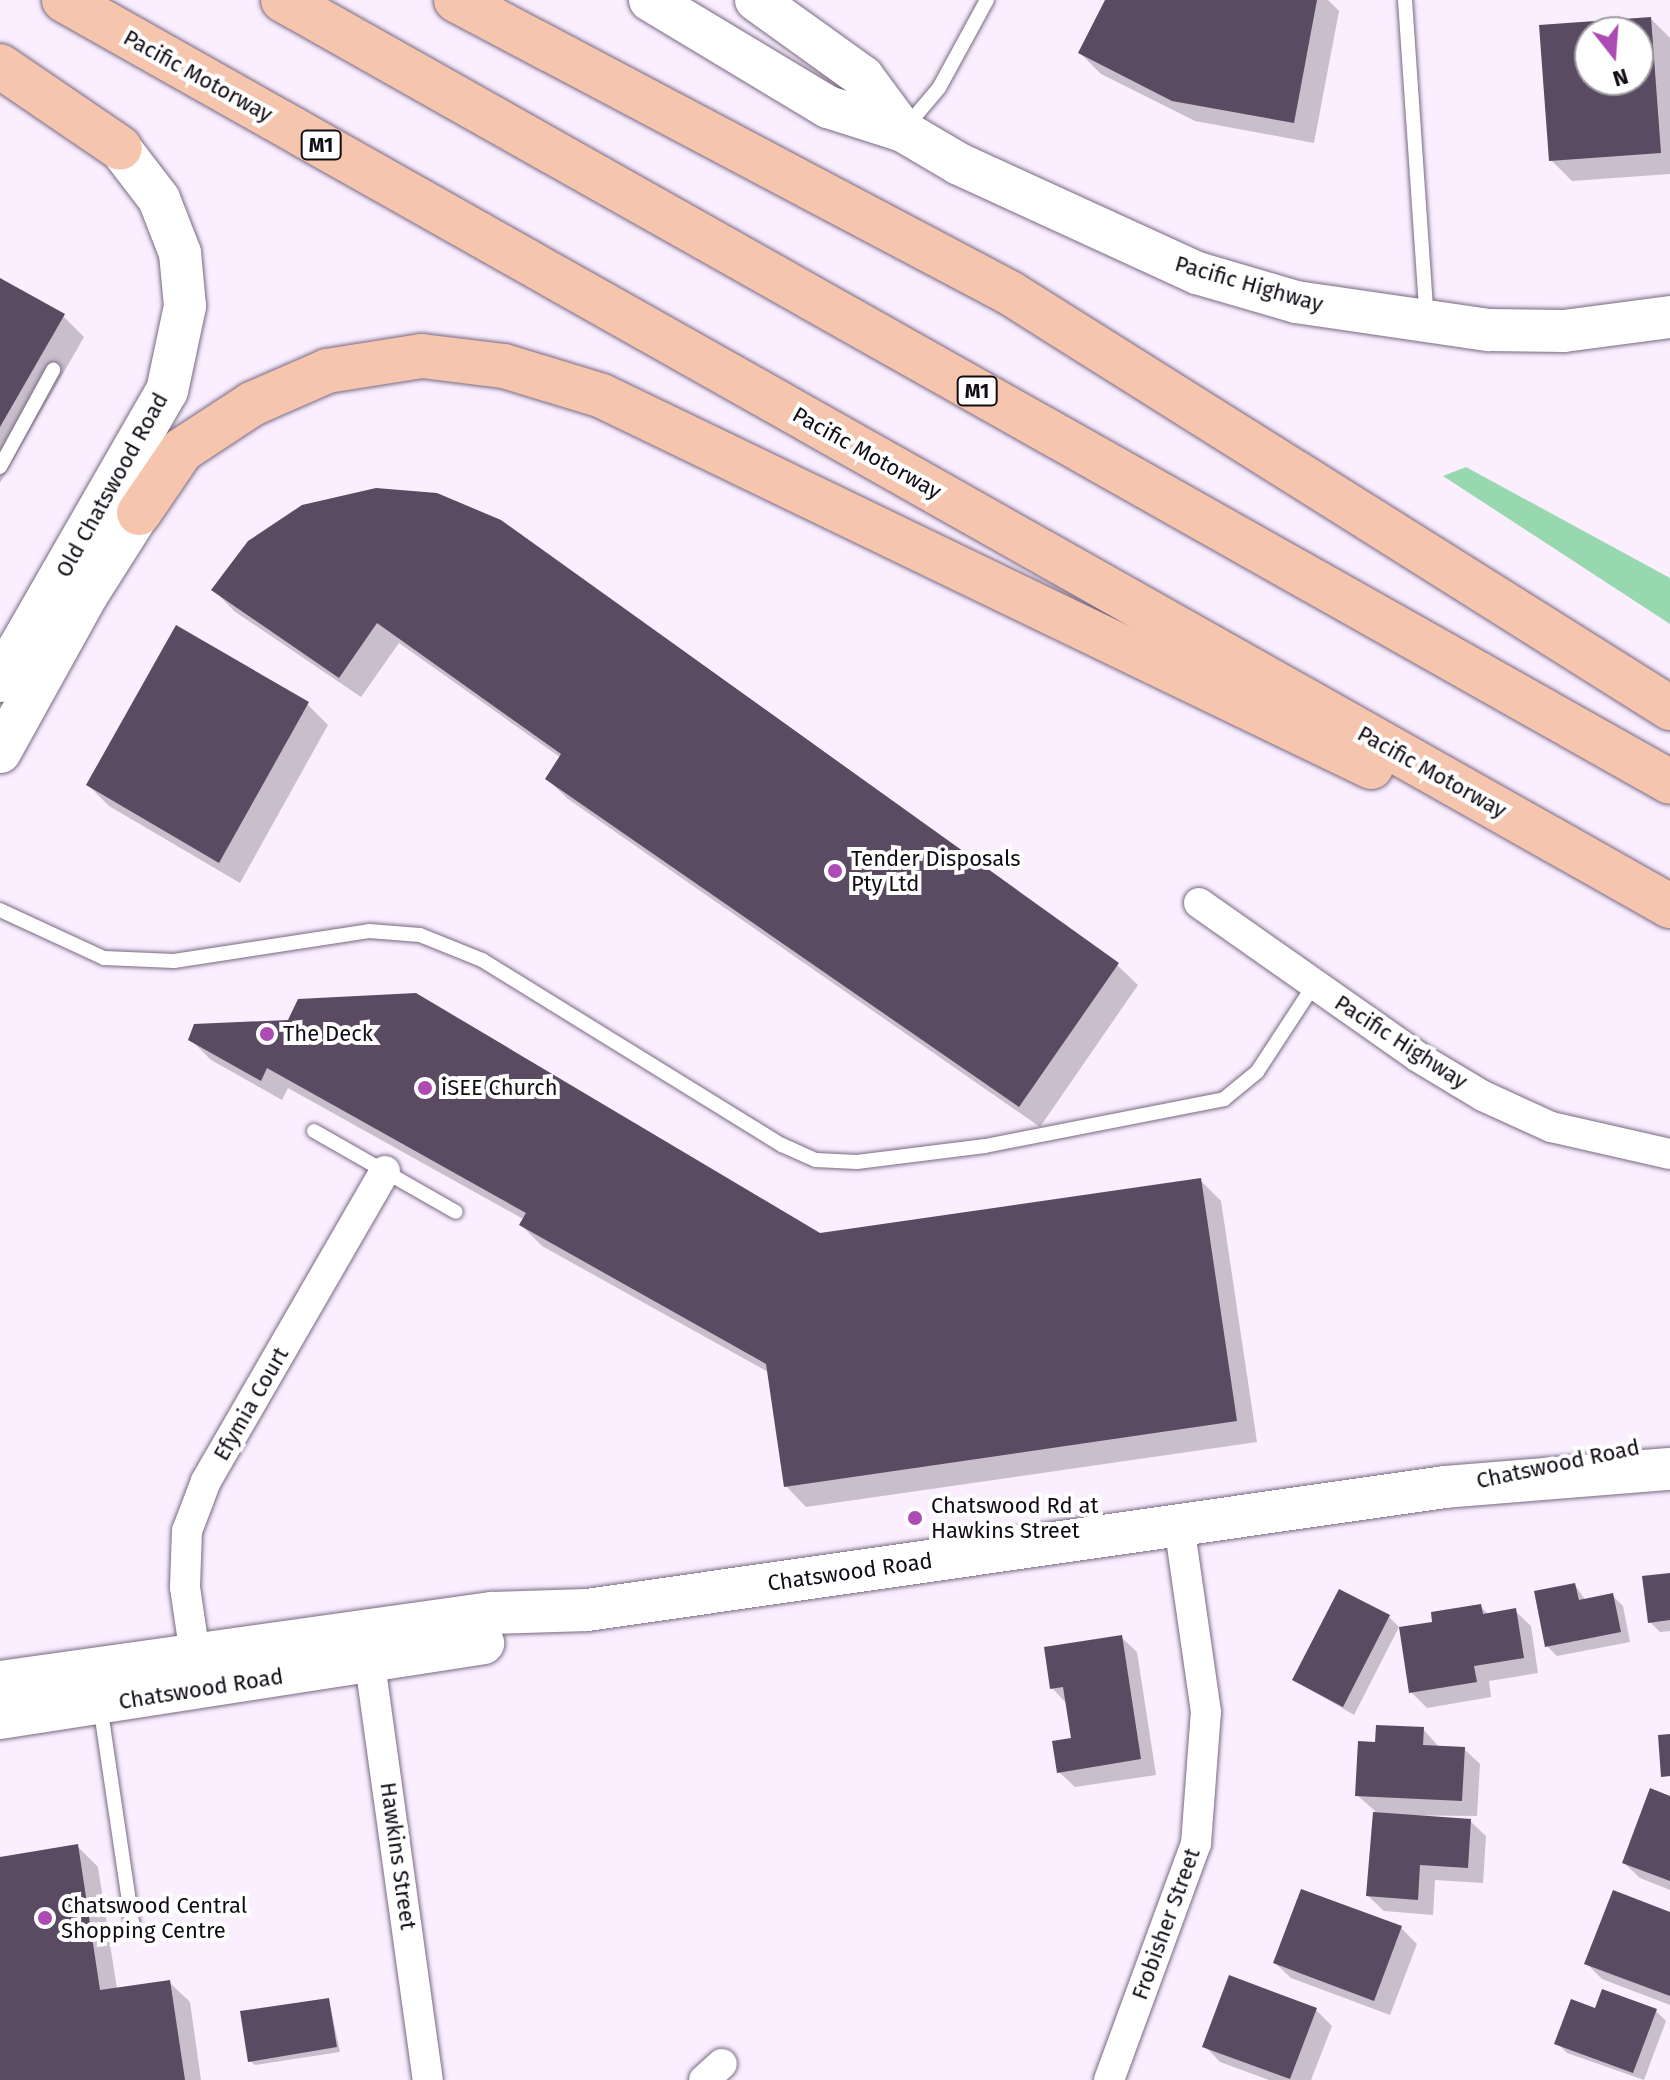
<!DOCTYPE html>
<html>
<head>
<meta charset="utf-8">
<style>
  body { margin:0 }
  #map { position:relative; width:1670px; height:2080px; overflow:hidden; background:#faeeff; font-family:"Fira Sans",sans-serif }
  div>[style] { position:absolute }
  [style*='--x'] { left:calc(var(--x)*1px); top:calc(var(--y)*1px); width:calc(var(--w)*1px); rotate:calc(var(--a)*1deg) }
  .green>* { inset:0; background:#98d8ae }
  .shadow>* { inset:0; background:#0003 }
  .building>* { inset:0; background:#5a4b62 }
  .roads { filter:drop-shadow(0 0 2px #796981) drop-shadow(0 0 2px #796981) }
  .lane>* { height:14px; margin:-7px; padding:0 7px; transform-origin:7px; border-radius:7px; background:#fff }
  .street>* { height:30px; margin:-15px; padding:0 15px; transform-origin:15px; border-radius:15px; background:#fff }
  .secondary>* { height:42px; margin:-21px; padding:0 21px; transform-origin:21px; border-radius:21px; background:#fff }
  .highway>* { height:44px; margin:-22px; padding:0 22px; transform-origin:22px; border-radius:22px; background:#f6c5ae }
  .dots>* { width:22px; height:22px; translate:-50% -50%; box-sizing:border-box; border:4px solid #fff; border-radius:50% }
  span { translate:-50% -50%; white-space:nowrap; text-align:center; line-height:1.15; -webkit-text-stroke:8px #fff; paint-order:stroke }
  .shield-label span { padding:2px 6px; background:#fff; border:2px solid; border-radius:6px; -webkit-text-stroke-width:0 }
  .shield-label { font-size:20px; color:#120c15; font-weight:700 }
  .street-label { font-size:22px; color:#120c15 }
  .poi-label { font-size:22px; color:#120c15 }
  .left { translate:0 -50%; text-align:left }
  .north { position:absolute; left:1574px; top:16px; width:80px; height:80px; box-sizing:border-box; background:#fff; border:2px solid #a09ea1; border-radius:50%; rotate:163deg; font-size:22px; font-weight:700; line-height:32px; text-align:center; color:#120c15 }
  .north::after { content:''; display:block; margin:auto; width:28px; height:36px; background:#ab4bb3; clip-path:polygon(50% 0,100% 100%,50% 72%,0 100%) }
</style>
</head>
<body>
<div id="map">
  <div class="green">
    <div style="clip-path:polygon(1466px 467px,1670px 578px,1670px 624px,1443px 476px)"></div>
  </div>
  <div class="shadow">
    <div style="clip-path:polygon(1107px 0,1328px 0,1339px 11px,1314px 143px,1195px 121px,1101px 74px,1080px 53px)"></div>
    <div style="clip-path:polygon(evenodd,1651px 19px,1670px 38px,1670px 174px,1572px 181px,1551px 160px,1542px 27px,1651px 19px,1590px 32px,1638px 32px,1638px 80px,1590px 80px,1590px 32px)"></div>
    <div style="clip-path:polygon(0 280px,63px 316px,84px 337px,0 483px)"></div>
    <div style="clip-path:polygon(500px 522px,1117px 965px,1138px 985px,1040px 1127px,568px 799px,547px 779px,561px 758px,399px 643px,361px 697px,234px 611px,214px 590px)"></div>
    <div style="clip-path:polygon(307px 704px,328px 725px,240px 883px,109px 806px,88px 785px)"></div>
    <div style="clip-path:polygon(190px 1039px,820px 1235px,1200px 1180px,1221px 1201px,1257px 1442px,806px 1507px,786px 1486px,770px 1373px,542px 1246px,521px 1225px,525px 1220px,288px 1088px,282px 1100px,211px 1060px)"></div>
    <div style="clip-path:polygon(1670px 1575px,1670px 1631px,1660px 1632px,1650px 1622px)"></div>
    <div style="clip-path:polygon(1575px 1585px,1586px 1601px,1613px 1596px,1623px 1606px,1630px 1642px,1557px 1656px,1547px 1646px)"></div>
    <div style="clip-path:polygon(1480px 1606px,1489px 1615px,1515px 1611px,1531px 1626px,1538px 1673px,1489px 1681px,1491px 1697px,1427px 1708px,1411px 1692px,1434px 1624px)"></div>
    <div style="clip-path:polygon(1389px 1617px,1399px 1627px,1354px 1715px,1294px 1680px)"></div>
    <div style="clip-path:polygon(1121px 1637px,1137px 1652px,1156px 1775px,1075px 1787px,1059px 1772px,1073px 1740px,1067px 1704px,1052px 1688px)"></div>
    <div style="clip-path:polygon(1423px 1729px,1439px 1747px,1464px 1749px,1480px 1764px,1477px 1816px,1381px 1815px,1470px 1821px,1486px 1836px,1483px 1883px,1435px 1880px,1433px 1915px,1384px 1911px,1368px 1896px,1375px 1811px,1357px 1795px,1377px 1744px)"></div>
    <div style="clip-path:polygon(1670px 1798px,1670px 1890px,1640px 1878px,1624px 1863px)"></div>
    <div style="clip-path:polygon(77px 1846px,98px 1867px,117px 1989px,169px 1982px,190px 2002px,201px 2080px,0 2080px,0 1859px)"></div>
    <div style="clip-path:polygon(1670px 1914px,1670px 2005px,1602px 1979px,1587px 1964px)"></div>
    <div style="clip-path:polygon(1401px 1928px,1417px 1944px,1390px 2015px,1291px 1978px,1275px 1963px)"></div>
    <div style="clip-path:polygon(329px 2000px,340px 2052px,255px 2065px,250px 2061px)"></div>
    <div style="clip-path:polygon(1316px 2010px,1332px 2026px,1311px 2080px,1269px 2080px,1220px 2062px,1205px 2046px)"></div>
    <div style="clip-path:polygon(1596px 2011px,1656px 2011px,1666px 2021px,1644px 2080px,1567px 2053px,1557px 2043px)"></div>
  </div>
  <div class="building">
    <div style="clip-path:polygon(1105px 0,1317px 0,1294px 123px,1172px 101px,1078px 53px)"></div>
    <div style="clip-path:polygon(evenodd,1651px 17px,1661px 153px,1549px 161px,1539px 25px,1651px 17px,1590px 32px,1638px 32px,1638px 80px,1590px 80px,1590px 32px)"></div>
    <div style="clip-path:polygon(0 278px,65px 314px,0 427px)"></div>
    <div style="clip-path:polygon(376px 488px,437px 493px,501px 520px,1119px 963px,1019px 1107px,545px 779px,561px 754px,377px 623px,339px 678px,211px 590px,248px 541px,302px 505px)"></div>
    <div style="clip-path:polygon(176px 625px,309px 702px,219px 863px,86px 785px)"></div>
    <div style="clip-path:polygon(416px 993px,820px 1233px,1201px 1178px,1237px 1421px,784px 1487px,766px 1364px,519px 1225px,526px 1213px,267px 1068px,261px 1081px,188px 1040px,194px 1024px,288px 1020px,298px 999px)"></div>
    <div style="clip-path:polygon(1670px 1573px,1670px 1620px,1648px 1623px,1642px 1576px)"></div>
    <div style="clip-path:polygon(1575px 1583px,1579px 1600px,1613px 1593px,1621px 1632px,1545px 1647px,1534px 1591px)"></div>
    <div style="clip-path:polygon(1339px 1589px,1390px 1615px,1343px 1707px,1292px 1680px)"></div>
    <div style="clip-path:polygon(1481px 1604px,1483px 1614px,1516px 1608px,1524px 1658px,1474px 1666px,1477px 1682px,1409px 1693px,1399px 1627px,1432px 1622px,1431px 1612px)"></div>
    <div style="clip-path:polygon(1122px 1635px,1141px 1759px,1057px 1773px,1052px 1741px,1071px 1738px,1063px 1687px,1050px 1689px,1044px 1647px)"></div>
    <div style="clip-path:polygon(1376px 1725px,1424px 1727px,1423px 1745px,1465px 1747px,1462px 1801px,1355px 1796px,1358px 1741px,1375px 1742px)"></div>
    <div style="clip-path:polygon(1670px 1734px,1670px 1776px,1661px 1777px,1658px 1735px)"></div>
    <div style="clip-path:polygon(1650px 1788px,1670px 1796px,1670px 1881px,1622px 1863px)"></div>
    <div style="clip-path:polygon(1373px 1812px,1471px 1819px,1468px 1868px,1420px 1865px,1418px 1900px,1366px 1896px)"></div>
    <div style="clip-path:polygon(78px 1844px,100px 1990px,170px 1980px,185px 2080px,0 2080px,0 1857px)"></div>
    <div style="clip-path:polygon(1301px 1889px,1402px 1926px,1374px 2001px,1273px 1963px)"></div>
    <div style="clip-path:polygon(1613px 1890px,1670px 1912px,1670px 1996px,1584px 1964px)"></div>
    <div style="clip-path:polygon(1229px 1975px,1317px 2008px,1290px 2079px,1202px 2047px)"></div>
    <div style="clip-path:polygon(1602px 1989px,1657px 2009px,1633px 2073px,1554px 2044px,1571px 1999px,1595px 2008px)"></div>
    <div style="clip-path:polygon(329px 1998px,337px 2047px,248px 2062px,240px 2011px)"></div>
  </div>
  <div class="roads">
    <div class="lane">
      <div style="--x:1405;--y:0;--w:320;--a:86.1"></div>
      <div style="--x:906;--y:127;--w:51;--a:-49.8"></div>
      <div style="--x:939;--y:88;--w:100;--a:-61.4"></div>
      <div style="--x:0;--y:467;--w:111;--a:-61.3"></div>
      <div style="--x:0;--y:910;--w:115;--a:24.8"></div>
      <div style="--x:104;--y:958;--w:70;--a:2.5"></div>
      <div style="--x:174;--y:961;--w:197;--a:-8.7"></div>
      <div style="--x:369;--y:931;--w:51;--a:4.5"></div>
      <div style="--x:420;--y:935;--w:67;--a:22"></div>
      <div style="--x:482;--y:960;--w:352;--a:31.7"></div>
      <div style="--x:782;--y:1145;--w:37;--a:24"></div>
      <div style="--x:816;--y:1160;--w:41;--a:2.8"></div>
      <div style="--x:857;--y:1162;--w:129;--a:-7.1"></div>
      <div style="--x:985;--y:1146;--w:244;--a:-11.1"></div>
      <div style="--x:1224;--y:1099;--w:43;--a:-39.3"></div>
      <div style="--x:1257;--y:1072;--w:104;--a:-56.8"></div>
      <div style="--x:314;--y:1131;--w:163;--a:29.7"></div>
      <div style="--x:100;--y:1705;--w:225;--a:81.6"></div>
    </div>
    <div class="street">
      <div style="--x:1199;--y:903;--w:268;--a:35.1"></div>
      <div style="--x:1418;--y:1057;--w:76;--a:31"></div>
      <div style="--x:1483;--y:1096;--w:75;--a:24.5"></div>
      <div style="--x:1551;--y:1127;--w:122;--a:12.8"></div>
      <div style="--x:367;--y:1642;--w:442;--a:82.1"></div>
      <div style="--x:195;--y:1655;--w:69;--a:-98.4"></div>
      <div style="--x:185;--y:1587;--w:56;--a:-88"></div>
      <div style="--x:187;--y:1531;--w:53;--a:-69.2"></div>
      <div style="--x:206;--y:1481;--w:358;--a:-60"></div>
      <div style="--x:704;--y:2080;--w:24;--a:-42"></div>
      <div style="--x:1109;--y:2080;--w:252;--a:-69.8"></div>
      <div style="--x:1196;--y:1844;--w:132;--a:-85.7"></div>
      <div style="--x:1206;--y:1712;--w:189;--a:-98.2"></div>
    </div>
    <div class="secondary">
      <div style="--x:650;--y:0;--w:208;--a:31"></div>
      <div style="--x:828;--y:107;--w:79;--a:17.7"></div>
      <div style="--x:903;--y:131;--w:65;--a:30.5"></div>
      <div style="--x:959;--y:164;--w:262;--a:24.6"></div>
      <div style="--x:1197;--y:273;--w:103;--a:16.3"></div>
      <div style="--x:1296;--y:302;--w:195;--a:8.3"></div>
      <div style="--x:1489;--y:330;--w:75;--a:0.8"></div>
      <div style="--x:1564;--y:331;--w:107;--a:-7.5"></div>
      <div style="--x:756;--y:0;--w:132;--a:35.7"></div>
      <div style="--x:863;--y:77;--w:67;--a:53.5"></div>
      <div style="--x:0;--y:681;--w:335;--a:-60.1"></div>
      <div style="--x:167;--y:391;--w:87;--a:-78"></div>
      <div style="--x:185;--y:306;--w:53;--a:-95.4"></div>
      <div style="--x:180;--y:253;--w:58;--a:-111.3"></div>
      <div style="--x:159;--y:199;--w:64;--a:-127.4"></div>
      <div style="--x:0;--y:752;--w:179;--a:-61"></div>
      <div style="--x:87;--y:595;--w:97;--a:-57.6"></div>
      <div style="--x:0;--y:1682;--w:497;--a:-8"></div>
      <div style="--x:492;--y:1613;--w:95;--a:-1.8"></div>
      <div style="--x:587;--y:1610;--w:867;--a:-8.16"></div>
      <div style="--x:1445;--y:1487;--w:226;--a:-4.6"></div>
      <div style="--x:0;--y:1718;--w:489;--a:-8.8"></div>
    </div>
    <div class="highway">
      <div style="--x:64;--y:0;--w:1844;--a:29.43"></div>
      <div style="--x:283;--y:0;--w:1592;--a:29.41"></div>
      <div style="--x:456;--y:0;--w:627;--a:27.87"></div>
      <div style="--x:1010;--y:293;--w:780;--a:32.16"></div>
      <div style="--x:0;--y:66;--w:145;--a:34.3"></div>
      <div style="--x:139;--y:513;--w:76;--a:-55.7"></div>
      <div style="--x:182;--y:450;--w:84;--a:-33.3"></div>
      <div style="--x:252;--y:404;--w:82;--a:-23.7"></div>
      <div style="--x:327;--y:371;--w:96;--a:-9"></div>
      <div style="--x:422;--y:356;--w:83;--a:7"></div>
      <div style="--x:504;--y:366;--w:102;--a:17"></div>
      <div style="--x:602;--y:396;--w:854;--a:25.75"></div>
    </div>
  </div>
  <div class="dots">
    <div style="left:835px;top:871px;background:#ab4bb3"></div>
    <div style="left:267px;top:1034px;background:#ab4bb3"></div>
    <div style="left:425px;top:1088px;background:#ab4bb3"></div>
    <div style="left:915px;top:1518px;background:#ab4bb3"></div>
    <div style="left:45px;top:1918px;background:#ab4bb3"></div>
  </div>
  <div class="shield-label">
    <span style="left:321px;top:145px">M1</span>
    <span style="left:977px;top:391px">M1</span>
  </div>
  <div class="street-label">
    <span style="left:198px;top:76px;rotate:29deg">Pacific Motorway</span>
    <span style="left:1249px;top:284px;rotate:16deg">Pacific Highway</span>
    <span style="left:867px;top:453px;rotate:29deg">Pacific Motorway</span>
    <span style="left:112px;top:485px;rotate:-61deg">Old Chatswood Road</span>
    <span style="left:1432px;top:772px;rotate:29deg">Pacific Motorway</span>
    <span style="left:1401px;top:1042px;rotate:33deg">Pacific Highway</span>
    <span style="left:251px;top:1404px;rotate:-60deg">Efymia Court</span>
    <span style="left:1558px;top:1464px;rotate:-12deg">Chatswood Road</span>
    <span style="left:850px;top:1572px;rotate:-8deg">Chatswood Road</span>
    <span style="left:201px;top:1689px;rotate:-9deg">Chatswood Road</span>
    <span style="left:398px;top:1856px;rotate:82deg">Hawkins Street</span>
    <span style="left:1166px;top:1924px;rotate:-70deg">Frobisher Street</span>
  </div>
  <div class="poi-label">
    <span class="left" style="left:851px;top:871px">Tender Disposals<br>Pty Ltd</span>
    <span class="left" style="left:283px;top:1034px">The Deck</span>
    <span class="left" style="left:441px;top:1088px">iSEE Church</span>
    <span class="left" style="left:931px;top:1518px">Chatswood Rd at<br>Hawkins Street</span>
    <span class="left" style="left:61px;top:1918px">Chatswood Central<br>Shopping Centre</span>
  </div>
  <div class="north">N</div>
</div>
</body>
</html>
